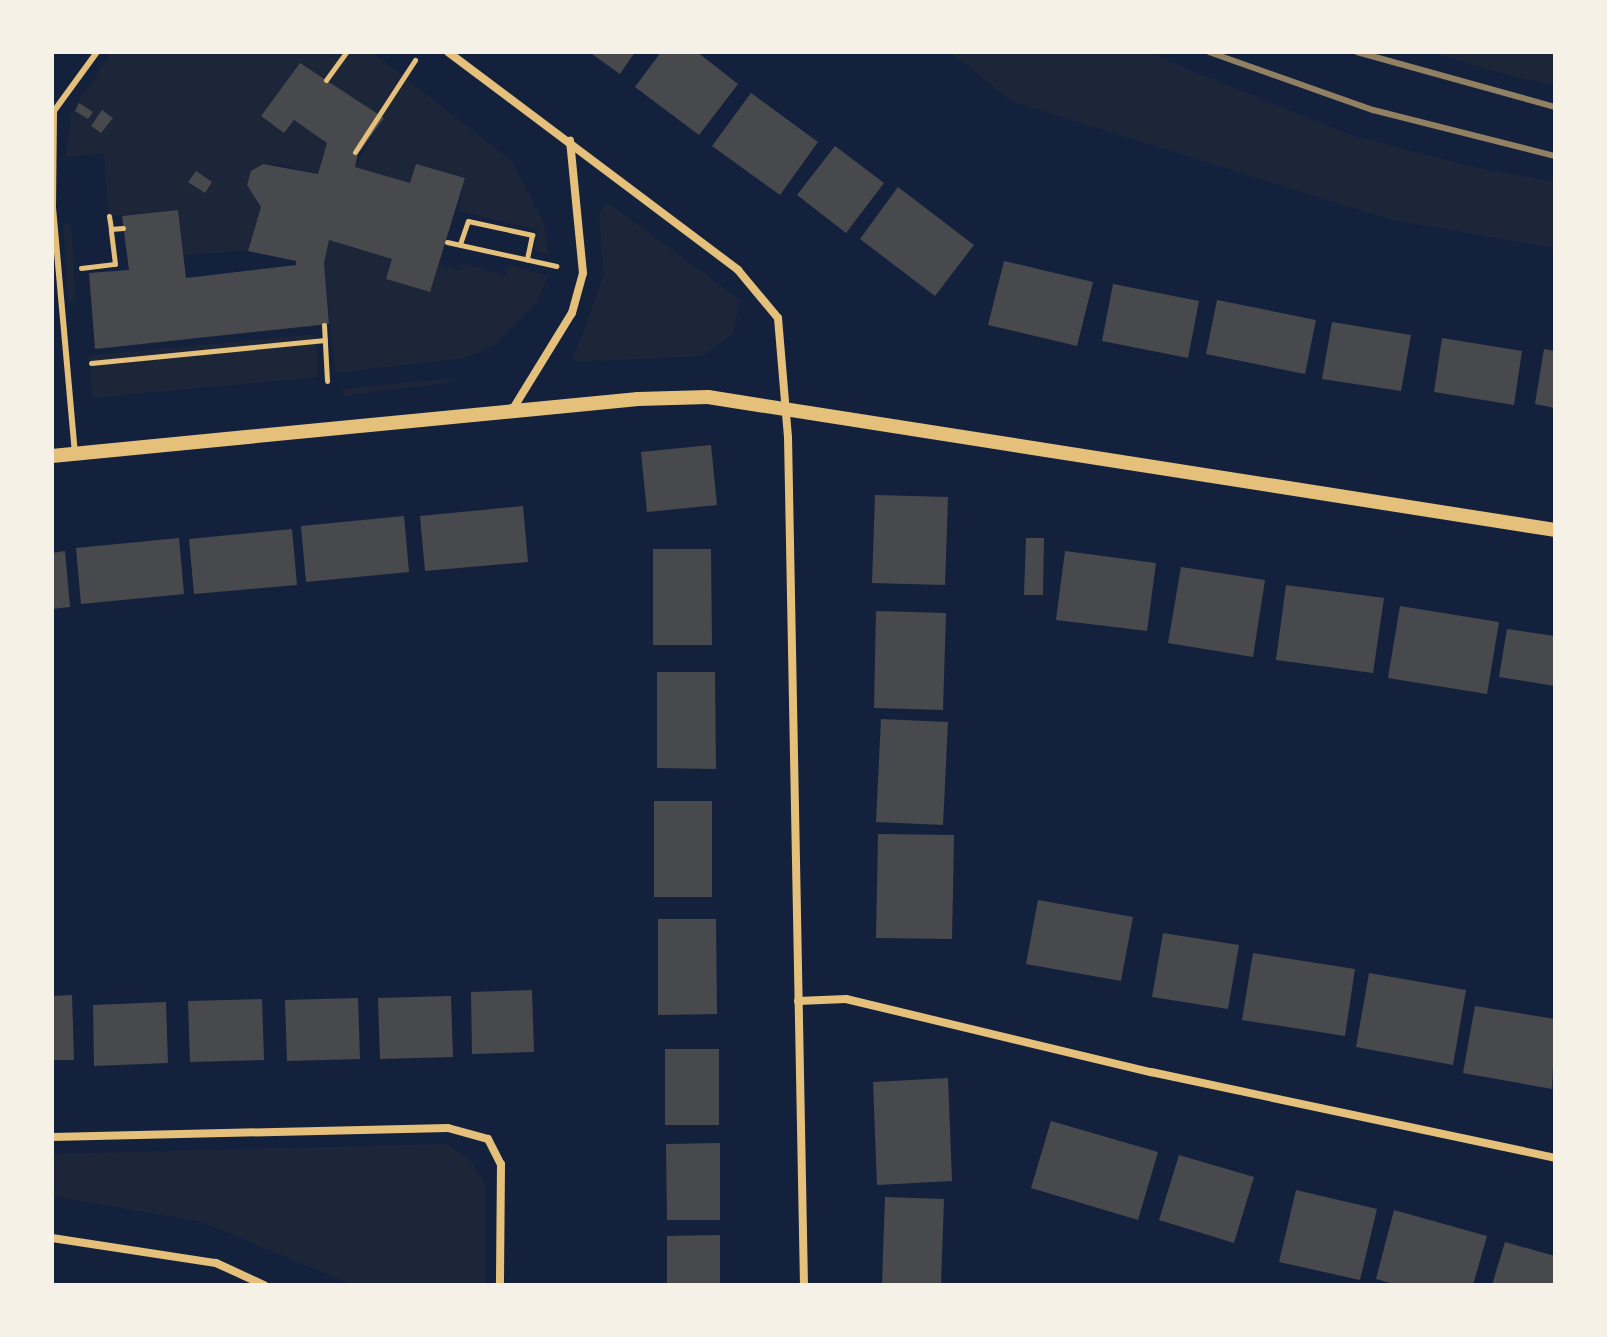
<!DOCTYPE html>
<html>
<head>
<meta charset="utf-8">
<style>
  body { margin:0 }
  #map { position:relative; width:1607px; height:1337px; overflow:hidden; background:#14213d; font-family:"Space Grotesk",sans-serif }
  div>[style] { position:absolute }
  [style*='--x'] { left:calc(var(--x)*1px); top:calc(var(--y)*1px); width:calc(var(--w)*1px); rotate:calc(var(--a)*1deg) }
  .green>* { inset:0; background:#1d2539 }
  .building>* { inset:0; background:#48494c }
  .path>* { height:5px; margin:-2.5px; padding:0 2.5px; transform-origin:2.5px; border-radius:2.5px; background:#e5c07b }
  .service>* { height:6px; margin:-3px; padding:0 3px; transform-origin:3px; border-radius:3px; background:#e5c07b }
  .minor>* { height:8px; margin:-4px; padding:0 4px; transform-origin:4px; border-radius:4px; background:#e5c07b }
  .tertiary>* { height:14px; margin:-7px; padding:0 7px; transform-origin:7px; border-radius:7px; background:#e5c07b }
  .rail>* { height:6px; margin:-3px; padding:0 3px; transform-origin:3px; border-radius:3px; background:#918062 }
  span { translate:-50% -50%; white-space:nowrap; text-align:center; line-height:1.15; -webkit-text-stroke:7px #f6f1e7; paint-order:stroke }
  .frame { position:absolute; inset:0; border:54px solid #f6f1e7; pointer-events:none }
</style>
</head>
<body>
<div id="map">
  <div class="green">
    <div style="clip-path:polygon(111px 52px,372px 52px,512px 161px,544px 223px,548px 254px,534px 251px,538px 230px,458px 211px,465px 178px,416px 164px,410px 183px,355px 167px,384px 118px,300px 63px,261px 116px,284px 133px,294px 120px,327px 143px,318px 174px,277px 164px,251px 171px,247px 185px,261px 207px,248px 251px,184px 255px,178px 210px,109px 216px,104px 154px,66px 157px,71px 113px)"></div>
    <div style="clip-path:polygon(950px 52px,1146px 52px,1351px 135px,1473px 167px,1555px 182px,1555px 248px,1392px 220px,1011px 101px)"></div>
    <div style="clip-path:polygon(1430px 52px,1555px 52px,1555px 85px,1515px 77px)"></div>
    <div style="clip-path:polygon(607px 202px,740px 300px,733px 334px,703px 356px,572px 362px,604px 275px,599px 215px)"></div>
    <div style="clip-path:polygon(63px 224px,71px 224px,76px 302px,69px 302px)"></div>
    <div style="clip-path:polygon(329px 240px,392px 259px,386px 279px,429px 292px,438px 264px,459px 271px,462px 263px,506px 276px,509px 265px,548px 276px,537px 302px,493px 346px,464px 358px,335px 373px,324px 263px)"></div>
    <div style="clip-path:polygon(316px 334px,318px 377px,93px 398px,89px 356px)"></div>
    <div style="clip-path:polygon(462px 377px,442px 384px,342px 396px,342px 389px)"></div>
    <div style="clip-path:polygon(447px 1144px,472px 1162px,485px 1185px,485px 1285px,353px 1285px,202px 1222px,52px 1196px,52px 1154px)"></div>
  </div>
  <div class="building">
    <div style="clip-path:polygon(589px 52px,635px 52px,620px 74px)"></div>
    <div style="clip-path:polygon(661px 52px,697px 52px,738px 84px,699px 135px,635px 87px)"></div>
    <div style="clip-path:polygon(300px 63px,384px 118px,358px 154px,355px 167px,410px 183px,416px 164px,465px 178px,430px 292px,386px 279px,392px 259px,329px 240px,324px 263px,329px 324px,95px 349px,89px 273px,129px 270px,122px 216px,178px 210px,186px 278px,296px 265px,296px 261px,248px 251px,261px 207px,247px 185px,251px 171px,263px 164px,318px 174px,327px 143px,294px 120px,284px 133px,261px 116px)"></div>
    <div style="clip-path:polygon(751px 93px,818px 142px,780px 195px,712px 146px)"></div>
    <div style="clip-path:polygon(79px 103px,93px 112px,88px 119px,75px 111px)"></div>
    <div style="clip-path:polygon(102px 110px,113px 118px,101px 133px,91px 126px)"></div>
    <div style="clip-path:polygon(835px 146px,884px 183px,846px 233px,797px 195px)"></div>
    <div style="clip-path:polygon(196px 171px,212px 182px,205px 193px,188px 182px)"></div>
    <div style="clip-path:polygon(898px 187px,974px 245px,935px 296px,860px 239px)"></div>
    <div style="clip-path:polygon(1004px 261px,1093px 282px,1077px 346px,988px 325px)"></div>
    <div style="clip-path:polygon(1113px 284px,1199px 301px,1188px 358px,1102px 341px)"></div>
    <div style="clip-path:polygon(1217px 300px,1316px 320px,1305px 374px,1206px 354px)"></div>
    <div style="clip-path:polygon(1332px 322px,1411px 335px,1401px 391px,1322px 379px)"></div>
    <div style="clip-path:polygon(1442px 338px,1522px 351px,1514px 405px,1434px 392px)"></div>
    <div style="clip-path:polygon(1544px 349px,1555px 351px,1555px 408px,1535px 404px)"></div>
    <div style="clip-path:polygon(711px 445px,717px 505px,647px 512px,641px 452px)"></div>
    <div style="clip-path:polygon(875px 495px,948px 497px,945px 585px,872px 583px)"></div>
    <div style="clip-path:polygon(523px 506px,528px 562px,425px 571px,420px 516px)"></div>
    <div style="clip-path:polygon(404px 516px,409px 572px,306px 582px,301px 526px)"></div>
    <div style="clip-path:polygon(292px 529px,297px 585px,194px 594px,189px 539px)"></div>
    <div style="clip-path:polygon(179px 538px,184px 594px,81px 604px,76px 548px)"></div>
    <div style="clip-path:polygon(1026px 538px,1044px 538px,1043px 595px,1024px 595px)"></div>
    <div style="clip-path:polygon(653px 549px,711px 549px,712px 645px,653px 645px)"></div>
    <div style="clip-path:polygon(65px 551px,70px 607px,52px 609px,52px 553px)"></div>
    <div style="clip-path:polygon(1065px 551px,1156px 563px,1147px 631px,1056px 620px)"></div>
    <div style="clip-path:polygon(1181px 567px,1265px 580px,1253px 657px,1168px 643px)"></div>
    <div style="clip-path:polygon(1286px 585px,1384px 598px,1373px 673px,1276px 660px)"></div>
    <div style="clip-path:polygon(1400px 606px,1499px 622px,1487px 694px,1388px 678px)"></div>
    <div style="clip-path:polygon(876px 611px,946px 613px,943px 710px,874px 708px)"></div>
    <div style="clip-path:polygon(1507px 629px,1555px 636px,1555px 686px,1499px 677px)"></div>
    <div style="clip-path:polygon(657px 672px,715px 672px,716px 769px,657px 768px)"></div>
    <div style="clip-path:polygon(881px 719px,948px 722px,943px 825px,876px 822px)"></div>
    <div style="clip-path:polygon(654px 801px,712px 801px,712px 897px,654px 897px)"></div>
    <div style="clip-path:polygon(878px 834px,954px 835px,952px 939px,876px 938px)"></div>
    <div style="clip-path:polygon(1038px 900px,1133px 917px,1121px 981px,1026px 964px)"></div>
    <div style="clip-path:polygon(658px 919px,716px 919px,717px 1014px,658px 1015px)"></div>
    <div style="clip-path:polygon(1163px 933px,1239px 945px,1228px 1009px,1152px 997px)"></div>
    <div style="clip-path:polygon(1253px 953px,1355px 969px,1345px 1036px,1242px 1020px)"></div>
    <div style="clip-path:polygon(1369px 973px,1466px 990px,1453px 1065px,1356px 1047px)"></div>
    <div style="clip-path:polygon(532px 990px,534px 1052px,472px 1054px,471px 992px)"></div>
    <div style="clip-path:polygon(72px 995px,74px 1060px,52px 1060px,52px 996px)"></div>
    <div style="clip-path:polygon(451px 996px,453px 1057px,380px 1059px,378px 998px)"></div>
    <div style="clip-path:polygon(358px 998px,360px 1059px,287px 1061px,285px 1000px)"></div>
    <div style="clip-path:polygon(262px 999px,264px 1060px,190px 1062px,188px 1001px)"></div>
    <div style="clip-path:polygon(166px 1002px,168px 1063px,94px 1066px,93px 1005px)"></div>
    <div style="clip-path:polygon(1475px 1006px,1555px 1019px,1552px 1089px,1463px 1073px)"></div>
    <div style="clip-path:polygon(665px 1049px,719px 1049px,719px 1125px,665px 1125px)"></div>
    <div style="clip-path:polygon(948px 1078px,952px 1181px,877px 1185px,873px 1082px)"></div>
    <div style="clip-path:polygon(1051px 1121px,1158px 1152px,1138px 1220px,1031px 1188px)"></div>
    <div style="clip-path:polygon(720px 1143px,720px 1220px,667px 1220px,666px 1144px)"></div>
    <div style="clip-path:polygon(1179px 1155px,1254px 1177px,1234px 1243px,1159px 1220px)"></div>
    <div style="clip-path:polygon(1296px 1190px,1377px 1209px,1360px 1280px,1279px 1262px)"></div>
    <div style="clip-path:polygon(885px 1197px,944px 1199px,941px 1285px,882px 1285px)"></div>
    <div style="clip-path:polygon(1394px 1210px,1487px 1236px,1473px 1285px,1397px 1285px,1376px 1279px)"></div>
    <div style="clip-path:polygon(720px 1235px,720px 1285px,667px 1285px,667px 1236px)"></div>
    <div style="clip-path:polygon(1505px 1242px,1555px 1256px,1555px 1285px,1492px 1285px)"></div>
  </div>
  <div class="path">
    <div style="--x:326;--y:80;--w:34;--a:-54"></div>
    <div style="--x:355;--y:152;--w:110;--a:-56.9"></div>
    <div style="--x:109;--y:216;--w:13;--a:81"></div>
    <div style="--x:447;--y:242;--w:112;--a:12.4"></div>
    <div style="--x:460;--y:244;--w:24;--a:-71"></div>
    <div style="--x:468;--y:221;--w:66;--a:12.3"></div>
    <div style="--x:532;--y:235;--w:25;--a:102"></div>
    <div style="--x:81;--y:268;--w:34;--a:-7"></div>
    <div style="--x:115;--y:264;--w:35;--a:-97"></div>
    <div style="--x:111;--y:229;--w:12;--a:-5"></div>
    <div style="--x:324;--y:325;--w:56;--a:86.9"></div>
    <div style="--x:91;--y:363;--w:235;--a:-5.6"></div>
  </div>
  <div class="service">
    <div style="--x:75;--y:454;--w:249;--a:-95.1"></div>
    <div style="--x:53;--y:206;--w:95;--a:-89.4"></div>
    <div style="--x:54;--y:111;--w:73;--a:-53.9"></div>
  </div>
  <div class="minor">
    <div style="--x:448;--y:52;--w:363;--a:36.9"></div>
    <div style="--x:738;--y:270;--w:62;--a:50.2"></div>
    <div style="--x:778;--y:318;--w:119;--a:85.2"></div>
    <div style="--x:788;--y:437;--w:848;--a:88.92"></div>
    <div style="--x:511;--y:412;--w:116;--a:-58.4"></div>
    <div style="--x:572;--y:313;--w:41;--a:-74.6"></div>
    <div style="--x:583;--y:273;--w:133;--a:-95.6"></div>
    <div style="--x:798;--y:1001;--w:48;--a:-2.4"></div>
    <div style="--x:846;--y:999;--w:314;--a:13.5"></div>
    <div style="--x:1151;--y:1072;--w:413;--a:12"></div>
    <div style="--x:52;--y:1137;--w:396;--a:-1.3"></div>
    <div style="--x:448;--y:1128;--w:41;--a:15.4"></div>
    <div style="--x:488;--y:1139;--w:28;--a:63"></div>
    <div style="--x:501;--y:1164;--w:121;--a:90.5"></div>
    <div style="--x:52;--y:1238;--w:166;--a:8.7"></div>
    <div style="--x:216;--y:1263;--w:53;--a:24.6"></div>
  </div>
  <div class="tertiary">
    <div style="--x:52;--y:456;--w:589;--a:-5.56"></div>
    <div style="--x:638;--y:399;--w:70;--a:-1.6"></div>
    <div style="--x:708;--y:397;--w:857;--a:8.92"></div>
  </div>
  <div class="rail">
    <div style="--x:1209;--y:52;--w:174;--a:19.5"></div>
    <div style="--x:1373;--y:110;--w:188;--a:14.2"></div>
    <div style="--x:1357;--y:52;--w:205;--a:15.5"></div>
  </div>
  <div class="frame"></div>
</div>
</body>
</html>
